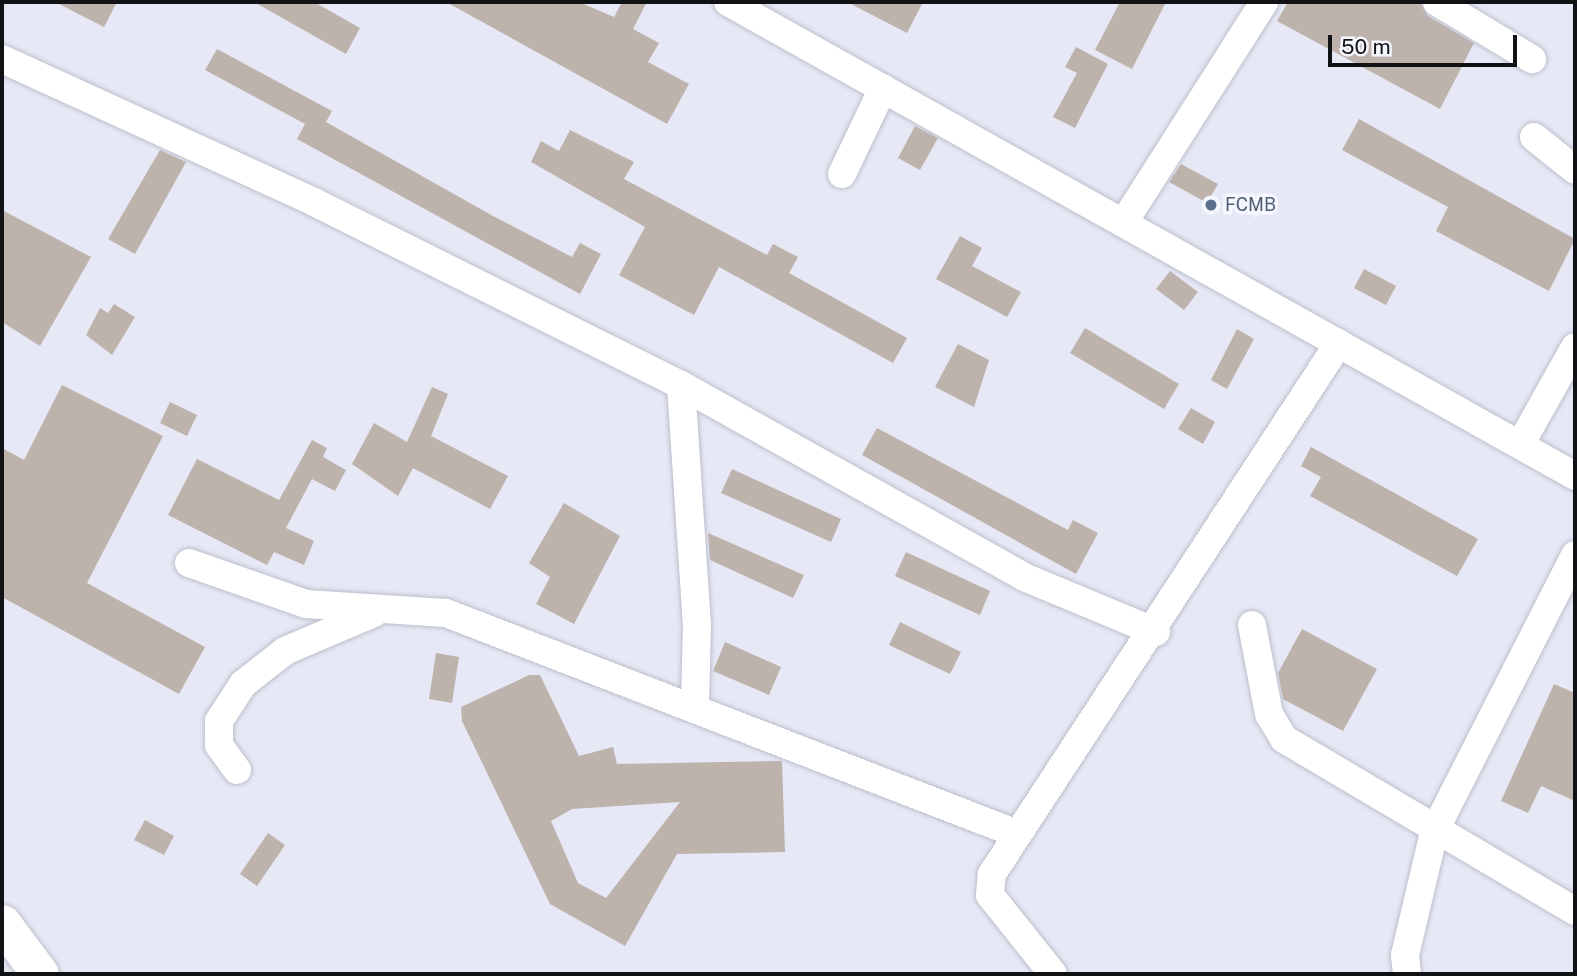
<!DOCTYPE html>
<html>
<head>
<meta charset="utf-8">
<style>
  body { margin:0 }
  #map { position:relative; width:1577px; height:976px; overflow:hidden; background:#e6e9f5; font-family:"Public Sans",sans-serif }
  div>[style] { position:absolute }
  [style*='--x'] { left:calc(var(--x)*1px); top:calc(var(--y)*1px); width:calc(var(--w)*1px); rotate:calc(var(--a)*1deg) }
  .building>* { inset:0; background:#beb2ac }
  .roads { filter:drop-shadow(0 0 2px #bcbfcb) drop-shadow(0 0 2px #bcbfcb) }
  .minor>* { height:28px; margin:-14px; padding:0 14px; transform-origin:14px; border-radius:14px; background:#fff }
  .major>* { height:37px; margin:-18.5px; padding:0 18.5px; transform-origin:18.5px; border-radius:18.5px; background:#fff }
  .dots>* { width:19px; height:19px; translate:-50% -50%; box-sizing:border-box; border:4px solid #f5f7fe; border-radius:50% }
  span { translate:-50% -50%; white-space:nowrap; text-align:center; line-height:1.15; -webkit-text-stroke:7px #f5f7fe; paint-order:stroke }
  .service-label { font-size:18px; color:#4e5e75 }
  .left { translate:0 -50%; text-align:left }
  .frame { position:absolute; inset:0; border:4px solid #111216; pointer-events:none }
  .scale { position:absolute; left:1328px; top:35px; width:189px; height:32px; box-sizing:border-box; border:4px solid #111216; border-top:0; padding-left:9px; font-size:21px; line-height:24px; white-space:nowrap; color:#111216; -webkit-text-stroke:5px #f5f7fe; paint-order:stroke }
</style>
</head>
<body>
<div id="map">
  <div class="building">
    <div style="clip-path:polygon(55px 2px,117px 2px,104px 27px)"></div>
    <div style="clip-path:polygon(254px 2px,314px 2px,360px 28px,346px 54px)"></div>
    <div style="clip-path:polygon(446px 2px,579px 2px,614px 17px,622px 2px,647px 2px,633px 29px,659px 43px,648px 62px,689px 84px,667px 124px)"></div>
    <div style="clip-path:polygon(847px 2px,923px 2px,907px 33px)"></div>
    <div style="clip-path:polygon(1120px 2px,1166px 2px,1132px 69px,1095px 50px)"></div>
    <div style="clip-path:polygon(1288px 2px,1420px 2px,1428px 16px,1474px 43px,1440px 109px,1277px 21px)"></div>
    <div style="clip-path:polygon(1076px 47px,1108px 64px,1075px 128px,1053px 117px,1077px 73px,1065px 67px)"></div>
    <div style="clip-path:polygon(217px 49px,332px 111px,326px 122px,493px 216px,572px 257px,580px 243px,601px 254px,580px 294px,297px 139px,305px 124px,205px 70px)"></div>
    <div style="clip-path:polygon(1359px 119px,1575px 239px,1549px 291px,1436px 231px,1448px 207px,1342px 150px)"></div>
    <div style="clip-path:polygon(915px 126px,938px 138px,920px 170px,898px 158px)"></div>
    <div style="clip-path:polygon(570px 130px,634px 162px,624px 179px,767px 255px,773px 244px,798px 257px,789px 273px,907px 338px,893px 363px,719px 267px,694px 315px,619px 275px,645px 227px,531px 162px,541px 141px,559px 151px)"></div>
    <div style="clip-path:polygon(160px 150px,186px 162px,135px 254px,108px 239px)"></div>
    <div style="clip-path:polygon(1181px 164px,1218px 184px,1207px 203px,1169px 182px)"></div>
    <div style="clip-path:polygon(2px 210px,91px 257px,40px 346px,2px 322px)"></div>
    <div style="clip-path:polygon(960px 236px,982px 248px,972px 266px,1021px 292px,1007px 317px,936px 279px)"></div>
    <div style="clip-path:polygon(1364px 269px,1396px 286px,1386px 305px,1354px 288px)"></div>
    <div style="clip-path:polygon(1170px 271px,1198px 292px,1184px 310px,1156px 289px)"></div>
    <div style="clip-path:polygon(114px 304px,135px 317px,112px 355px,86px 335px,100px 308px,108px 313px)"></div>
    <div style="clip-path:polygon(1085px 328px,1179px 384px,1164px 409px,1070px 353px)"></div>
    <div style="clip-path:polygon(1237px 329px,1254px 339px,1227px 389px,1211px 380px)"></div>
    <div style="clip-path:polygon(958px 344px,989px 360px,974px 407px,935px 387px)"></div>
    <div style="clip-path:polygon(62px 385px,163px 436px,87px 583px,205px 647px,179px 694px,2px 597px,2px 448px,24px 460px)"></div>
    <div style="clip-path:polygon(432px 387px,448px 394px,431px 436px,508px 476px,490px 509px,413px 468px,398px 496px,352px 464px,374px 423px,407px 442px)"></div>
    <div style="clip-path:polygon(170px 402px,197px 415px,187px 436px,160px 423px)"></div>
    <div style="clip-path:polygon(1191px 408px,1215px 422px,1203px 444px,1178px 429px)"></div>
    <div style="clip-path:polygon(877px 428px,1068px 530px,1073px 520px,1098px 533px,1076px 574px,862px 455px)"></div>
    <div style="clip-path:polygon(312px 440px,327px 448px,323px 457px,346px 470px,335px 491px,312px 479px,286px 528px,314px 541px,304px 565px,274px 552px,267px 565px,168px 515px,197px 459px,279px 500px)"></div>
    <div style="clip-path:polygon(1311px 447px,1478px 539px,1457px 576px,1310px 496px,1321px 477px,1301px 466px)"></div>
    <div style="clip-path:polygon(732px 469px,841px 519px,831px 542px,721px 493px)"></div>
    <div style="clip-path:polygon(564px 503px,620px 536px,574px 624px,536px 604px,550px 577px,529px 563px)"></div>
    <div style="clip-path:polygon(708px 533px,804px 575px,793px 598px,710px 560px)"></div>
    <div style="clip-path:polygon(906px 552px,990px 591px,980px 615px,895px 576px)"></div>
    <div style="clip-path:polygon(900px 622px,961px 652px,950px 674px,889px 645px)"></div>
    <div style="clip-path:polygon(1302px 629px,1377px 669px,1343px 731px,1283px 699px,1278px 673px)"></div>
    <div style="clip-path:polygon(725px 642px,781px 667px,769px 695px,713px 671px)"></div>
    <div style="clip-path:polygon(436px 653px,459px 657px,452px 703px,429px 699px)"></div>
    <div style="clip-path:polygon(evenodd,529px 675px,540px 675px,579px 756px,613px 747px,617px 764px,782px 761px,785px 852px,677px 854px,625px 946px,550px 904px,462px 721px,461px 707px,529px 675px,680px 802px,606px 898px,578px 883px,551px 821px,572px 809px,680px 802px)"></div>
    <div style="clip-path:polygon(1554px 684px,1575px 693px,1575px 801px,1541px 786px,1528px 813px,1501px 801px)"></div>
    <div style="clip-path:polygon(145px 820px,174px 836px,164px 855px,134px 840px)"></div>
    <div style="clip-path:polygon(268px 833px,285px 845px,257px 886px,240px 874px)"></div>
  </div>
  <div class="roads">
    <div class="minor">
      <div style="--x:728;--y:2;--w:971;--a:29.23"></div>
      <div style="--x:1437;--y:2;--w:111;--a:31"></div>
      <div style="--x:2;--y:59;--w:343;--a:24.6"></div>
      <div style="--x:314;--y:202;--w:410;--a:26.5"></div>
      <div style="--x:681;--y:385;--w:393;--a:29.2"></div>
      <div style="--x:1024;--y:577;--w:143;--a:22.6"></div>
      <div style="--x:1534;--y:137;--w:53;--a:38.8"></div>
      <div style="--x:842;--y:174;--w:95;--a:-64.5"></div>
      <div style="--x:1124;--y:222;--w:261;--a:-57.5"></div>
      <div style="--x:681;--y:385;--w:239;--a:86.2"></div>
      <div style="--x:697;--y:623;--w:83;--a:91.4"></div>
      <div style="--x:1520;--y:445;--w:112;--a:-60.7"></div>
      <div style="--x:189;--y:563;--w:124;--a:19.3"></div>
      <div style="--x:306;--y:604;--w:140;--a:3.7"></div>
      <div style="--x:446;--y:613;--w:610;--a:21.14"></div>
      <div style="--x:1252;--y:625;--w:91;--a:79.2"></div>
      <div style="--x:1269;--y:714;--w:29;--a:59"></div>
      <div style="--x:1284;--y:739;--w:338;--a:30.6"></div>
      <div style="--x:237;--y:770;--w:31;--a:-126"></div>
      <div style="--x:219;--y:745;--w:24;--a:-90"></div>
      <div style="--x:219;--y:721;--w:44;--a:-57"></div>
      <div style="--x:243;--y:684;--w:53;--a:-38.2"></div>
      <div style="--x:285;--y:651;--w:97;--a:-23.1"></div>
      <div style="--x:1053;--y:974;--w:101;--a:-128.6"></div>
      <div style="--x:990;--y:895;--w:21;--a:-85"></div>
      <div style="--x:992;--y:874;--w:634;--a:-56.84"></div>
      <div style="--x:1407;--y:974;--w:19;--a:-96"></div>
      <div style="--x:1405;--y:955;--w:126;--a:-76.7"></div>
      <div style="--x:1434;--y:832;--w:311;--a:-63"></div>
    </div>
    <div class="major">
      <div style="--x:2;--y:923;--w:64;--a:53.3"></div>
    </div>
  </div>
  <div class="dots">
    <div style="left:1211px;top:205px;background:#5c6f8a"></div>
  </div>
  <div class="service-label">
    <span class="left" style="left:1225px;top:205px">FCMB</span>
  </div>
  <div class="frame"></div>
  <div class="scale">50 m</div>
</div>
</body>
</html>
